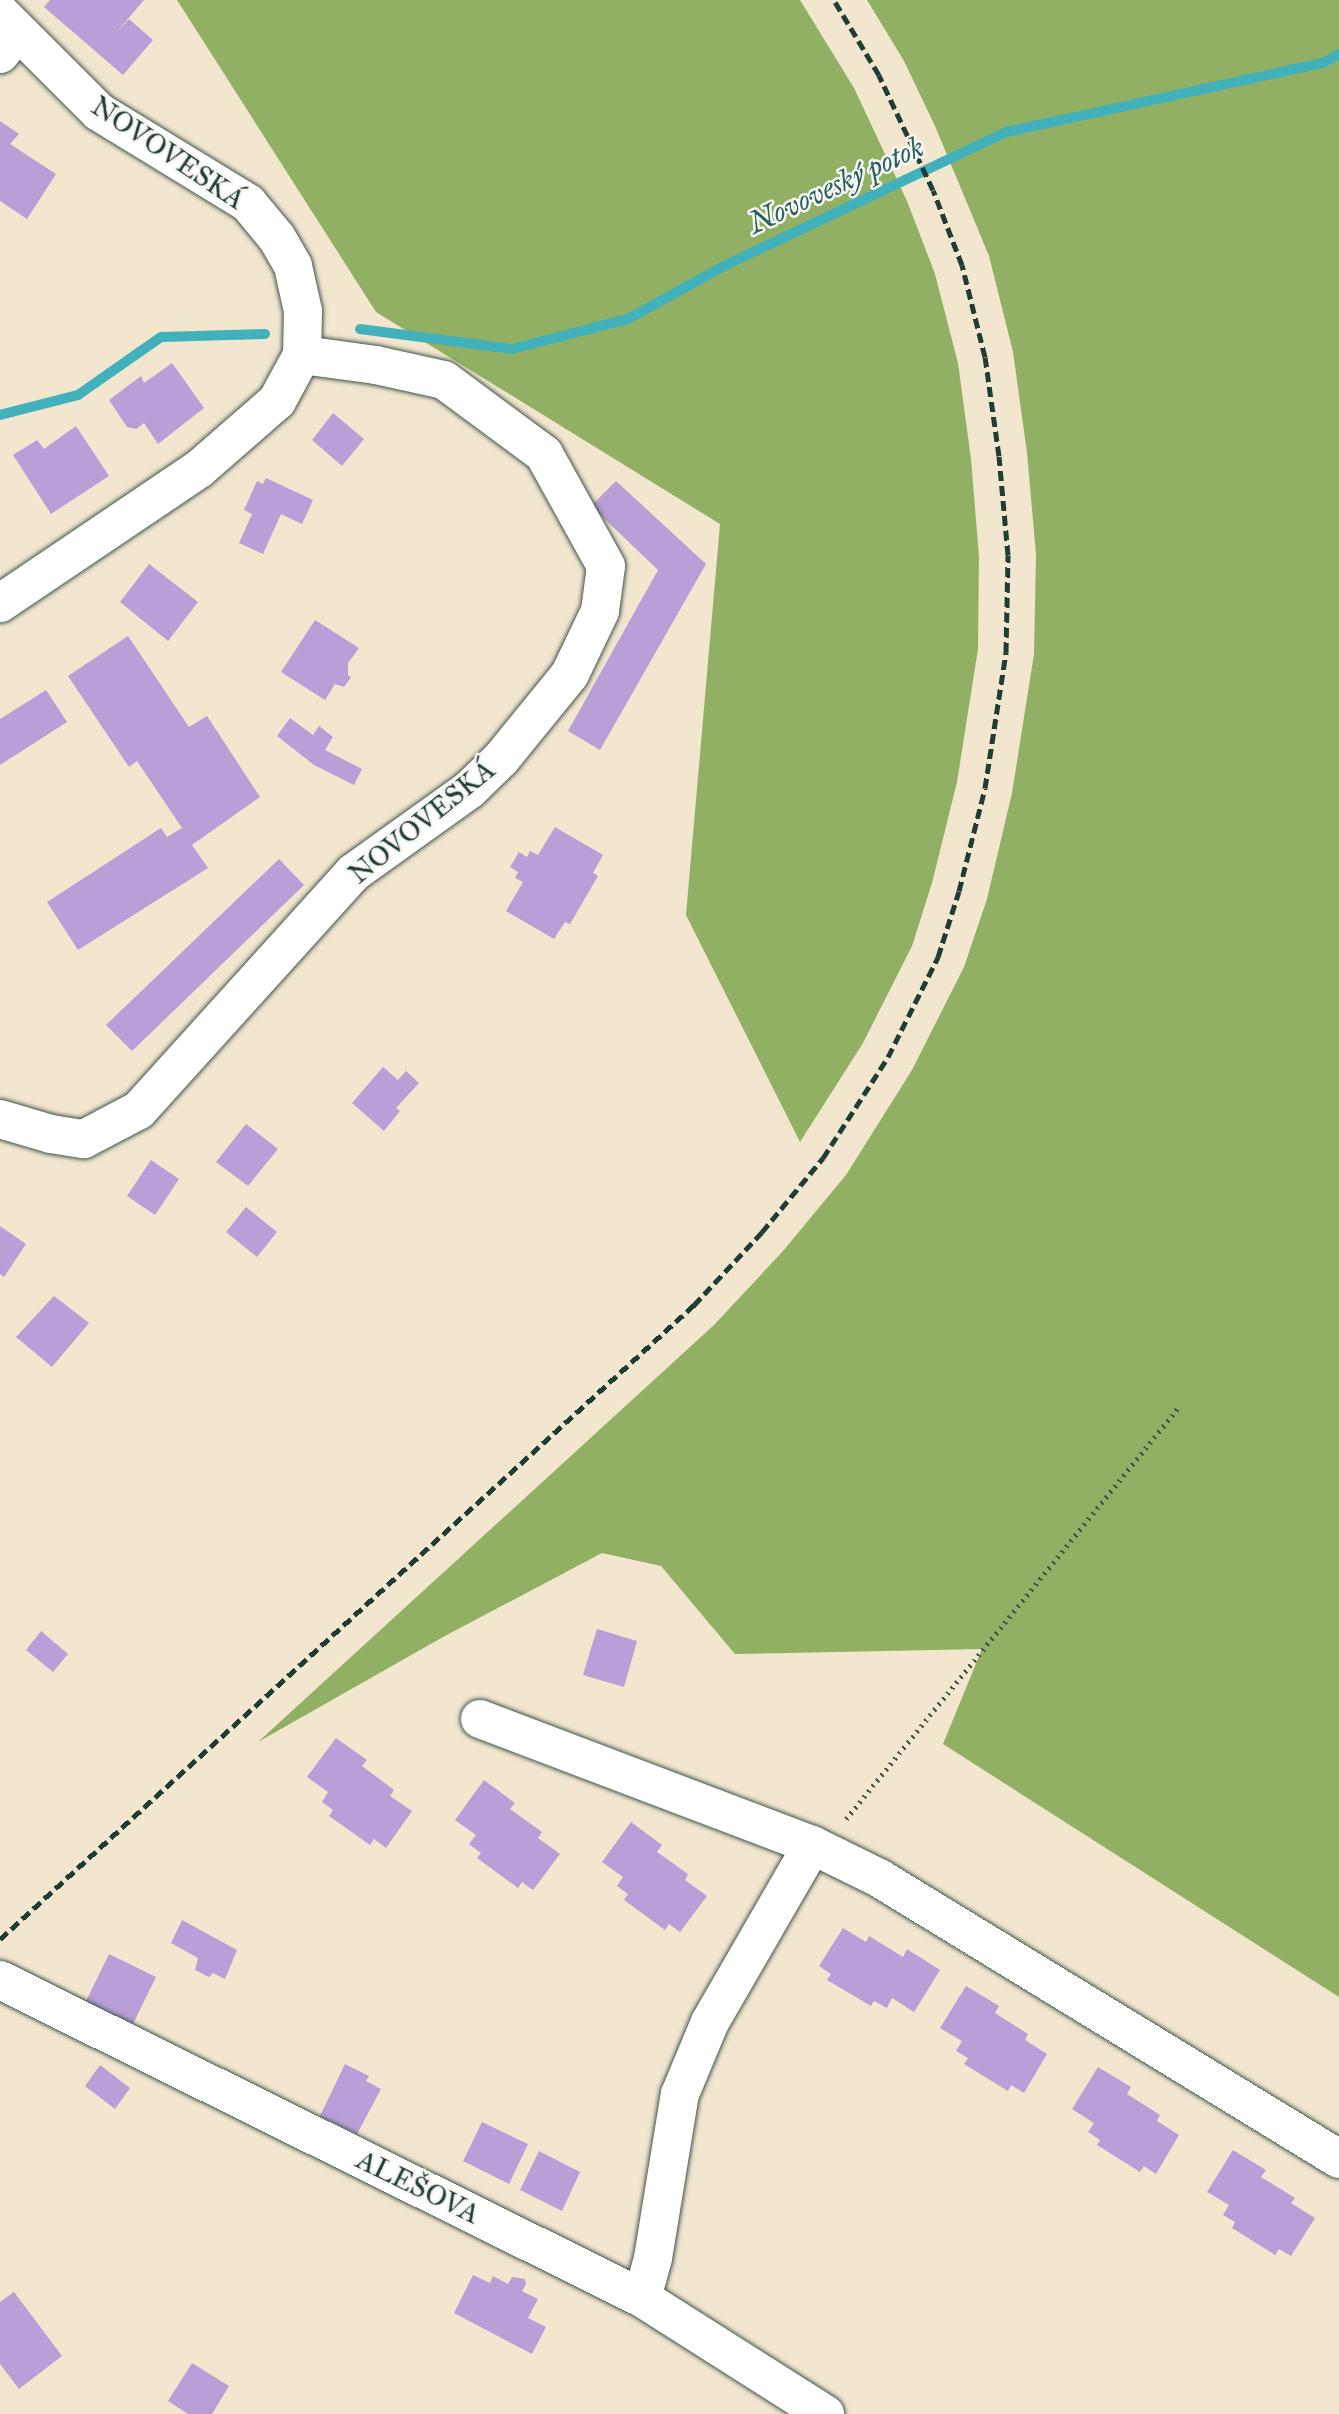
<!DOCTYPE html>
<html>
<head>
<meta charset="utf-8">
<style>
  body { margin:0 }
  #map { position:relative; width:1339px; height:2414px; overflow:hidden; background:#f2e6cf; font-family:"IM FELL Great Primer",serif }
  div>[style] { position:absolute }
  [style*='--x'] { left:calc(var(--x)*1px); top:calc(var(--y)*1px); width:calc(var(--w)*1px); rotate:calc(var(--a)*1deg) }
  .forest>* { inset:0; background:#91b063 }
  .stream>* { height:10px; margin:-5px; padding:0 5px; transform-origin:5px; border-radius:5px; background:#41b1bc }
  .building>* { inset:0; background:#b89fd8 }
  .path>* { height:4.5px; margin-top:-2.25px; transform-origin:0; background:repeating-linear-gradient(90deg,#3f564b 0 2px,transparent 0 7px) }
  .roads { filter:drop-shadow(0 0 2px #3f564b) drop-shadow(0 0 2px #3f564b) }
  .minor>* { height:38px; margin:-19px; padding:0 19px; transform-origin:19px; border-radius:19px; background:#fff }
  .tertiary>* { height:38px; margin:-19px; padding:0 19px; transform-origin:19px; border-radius:19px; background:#fff }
  .rail>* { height:5px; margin-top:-2.5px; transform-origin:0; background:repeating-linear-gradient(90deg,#1f3d34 0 10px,transparent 0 15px) }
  span { translate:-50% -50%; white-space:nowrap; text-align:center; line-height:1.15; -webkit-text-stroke:5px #f6f6f2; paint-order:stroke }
  .street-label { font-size:28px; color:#1f3d34 }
  .water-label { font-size:30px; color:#29605d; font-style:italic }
</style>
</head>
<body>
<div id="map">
  <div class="forest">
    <div style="clip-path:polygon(177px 0,800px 0,854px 88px,907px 201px,935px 274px,958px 363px,971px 459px,979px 557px,978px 649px,957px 782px,932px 883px,912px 946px,863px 1043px,800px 1142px,686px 915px,720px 524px,376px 312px)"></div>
    <div style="clip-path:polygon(867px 0,1339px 0,1339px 1997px,943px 1744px,982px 1649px,735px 1654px,661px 1566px,602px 1553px,443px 1637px,258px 1742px,714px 1325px,783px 1251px,846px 1175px,912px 1070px,964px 967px,987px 899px,1012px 793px,1034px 654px,1036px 554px,1027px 453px,1013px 352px,989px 256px,935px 126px,904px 61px)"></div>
  </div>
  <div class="stream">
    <div style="--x:360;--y:329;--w:153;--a:7.5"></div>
    <div style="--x:512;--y:349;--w:120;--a:-14.5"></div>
    <div style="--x:628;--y:319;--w:112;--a:-28.9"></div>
    <div style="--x:726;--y:265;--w:310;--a:-25.4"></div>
    <div style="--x:1006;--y:132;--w:324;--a:-12.3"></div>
    <div style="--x:1323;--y:63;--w:18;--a:-29"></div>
    <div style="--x:0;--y:415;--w:81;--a:-14.4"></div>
    <div style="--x:78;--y:395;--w:101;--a:-34.9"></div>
    <div style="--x:161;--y:337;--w:104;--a:-1.7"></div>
  </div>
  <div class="building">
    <div style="clip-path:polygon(50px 0,144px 0,115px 34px,129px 19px,153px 40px,123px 75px,44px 7px)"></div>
    <div style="clip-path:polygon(0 121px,19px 134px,10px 144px,56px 174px,27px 219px,0 201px)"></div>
    <div style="clip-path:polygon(172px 363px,204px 408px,158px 444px,144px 423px,136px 429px,127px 427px,109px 400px,141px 376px,144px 383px)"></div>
    <div style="clip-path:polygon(333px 413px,364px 439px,342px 466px,312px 440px)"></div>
    <div style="clip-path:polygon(76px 426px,109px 476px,51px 514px,13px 455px,37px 440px,44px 449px)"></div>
    <div style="clip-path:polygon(266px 478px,313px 500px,302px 524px,281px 514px,263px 554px,239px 543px,252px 514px,244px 510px,257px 481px,263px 484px)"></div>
    <div style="clip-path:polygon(616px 481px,706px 564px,600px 750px,568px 731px,658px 570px,591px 506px)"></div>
    <div style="clip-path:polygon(149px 564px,198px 602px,168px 641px,120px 602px)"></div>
    <div style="clip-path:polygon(315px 620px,359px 648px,348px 663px,348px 675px,351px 677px,344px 687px,335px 684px,325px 700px,281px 672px)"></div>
    <div style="clip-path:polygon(128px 636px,189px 727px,207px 716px,260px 797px,192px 845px,208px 868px,78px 950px,47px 902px,161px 828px,167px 837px,182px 828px,137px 761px,129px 767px,68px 676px)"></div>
    <div style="clip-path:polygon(46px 690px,67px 722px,0 765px,0 719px)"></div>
    <div style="clip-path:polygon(290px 718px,313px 735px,319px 726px,333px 737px,325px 750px,362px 769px,354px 785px,314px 765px,277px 736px)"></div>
    <div style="clip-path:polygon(555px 827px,603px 855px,593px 873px,598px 876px,570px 924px,565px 922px,554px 939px,506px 911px,523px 882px,515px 878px,518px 872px,510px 867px,519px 852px,527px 857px,530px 851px,538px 855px)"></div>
    <div style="clip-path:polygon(279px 859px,304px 885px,132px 1051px,106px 1025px)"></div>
    <div style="clip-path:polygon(383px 1067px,398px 1080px,406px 1071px,419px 1083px,396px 1108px,400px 1111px,384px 1131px,352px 1103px)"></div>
    <div style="clip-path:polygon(246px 1124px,278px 1149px,248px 1186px,216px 1162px)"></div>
    <div style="clip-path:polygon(151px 1160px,179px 1179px,155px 1215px,127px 1196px)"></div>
    <div style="clip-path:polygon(246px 1207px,277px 1232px,257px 1257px,226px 1232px)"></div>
    <div style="clip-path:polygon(0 1226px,26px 1244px,4px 1277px,0 1274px)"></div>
    <div style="clip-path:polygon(54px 1296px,89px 1323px,52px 1367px,16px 1337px)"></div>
    <div style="clip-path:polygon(597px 1629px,637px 1641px,624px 1687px,583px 1675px)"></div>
    <div style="clip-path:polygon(41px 1631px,68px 1654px,53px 1672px,26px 1650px)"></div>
    <div style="clip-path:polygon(336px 1738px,367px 1760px,362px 1766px,394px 1790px,390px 1796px,412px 1811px,386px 1848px,374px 1839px,370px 1845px,329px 1816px,333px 1810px,322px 1802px,328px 1792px,307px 1777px)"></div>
    <div style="clip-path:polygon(484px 1780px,515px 1803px,510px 1809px,542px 1832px,538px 1838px,560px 1854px,533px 1890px,522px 1882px,518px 1888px,477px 1858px,481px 1853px,469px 1844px,476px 1835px,455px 1820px)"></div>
    <div style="clip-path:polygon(631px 1822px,662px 1845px,657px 1852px,688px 1874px,685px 1880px,707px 1896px,680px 1932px,669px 1924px,665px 1930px,624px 1900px,628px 1894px,617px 1886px,623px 1877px,602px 1862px)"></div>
    <div style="clip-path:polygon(182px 1920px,237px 1950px,225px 1979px,213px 1973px,209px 1977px,195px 1970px,198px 1958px,171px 1943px)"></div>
    <div style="clip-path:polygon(843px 1928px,866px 1942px,869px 1936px,903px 1957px,907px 1949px,940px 1970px,914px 2012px,892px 1998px,887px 2008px,874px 2001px,871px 2006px,827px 1980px,831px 1974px,819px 1966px)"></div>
    <div style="clip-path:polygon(109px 1954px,156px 1977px,133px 2024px,86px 2001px)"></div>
    <div style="clip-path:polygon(966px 1986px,999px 2006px,995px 2013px,1028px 2034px,1025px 2040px,1047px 2054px,1024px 2093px,1011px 2085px,1008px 2091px,964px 2064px,968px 2058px,956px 2051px,962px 2041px,940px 2028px)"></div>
    <div style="clip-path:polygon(345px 2064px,369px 2076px,366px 2081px,381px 2089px,357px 2134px,320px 2116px)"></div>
    <div style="clip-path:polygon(100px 2065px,130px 2088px,115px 2109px,85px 2086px)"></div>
    <div style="clip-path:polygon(1098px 2067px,1131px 2087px,1127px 2094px,1160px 2115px,1157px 2121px,1179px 2135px,1156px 2174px,1144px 2166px,1140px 2172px,1097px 2145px,1100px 2140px,1088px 2132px,1094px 2123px,1072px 2109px)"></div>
    <div style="clip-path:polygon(482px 2122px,528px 2144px,509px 2184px,463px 2161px)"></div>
    <div style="clip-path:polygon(1233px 2150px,1266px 2170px,1261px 2177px,1295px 2198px,1291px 2203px,1315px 2218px,1291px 2256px,1279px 2249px,1275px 2255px,1232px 2228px,1235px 2222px,1223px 2215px,1229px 2205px,1207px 2192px)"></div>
    <div style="clip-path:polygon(539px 2151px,580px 2172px,562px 2211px,520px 2190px)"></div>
    <div style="clip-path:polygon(473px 2275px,490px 2283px,493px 2276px,508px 2284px,512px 2277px,525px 2279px,526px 2284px,522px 2291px,538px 2299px,528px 2318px,546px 2327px,532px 2354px,454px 2313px)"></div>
    <div style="clip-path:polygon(14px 2292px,62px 2356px,19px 2389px,0 2364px,0 2302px)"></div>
    <div style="clip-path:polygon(192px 2363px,229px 2386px,212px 2414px,188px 2414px,168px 2401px)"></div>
  </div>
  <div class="path">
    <div style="--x:846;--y:1819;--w:528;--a:-51.07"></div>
  </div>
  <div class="roads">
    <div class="minor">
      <div style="--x:0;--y:54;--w:28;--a:-51"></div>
      <div style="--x:0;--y:1119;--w:53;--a:16.4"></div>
      <div style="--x:51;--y:1134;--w:33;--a:9"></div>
      <div style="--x:84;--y:1139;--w:62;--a:-27.8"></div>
      <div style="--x:139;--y:1110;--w:319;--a:-47.9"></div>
      <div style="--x:353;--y:873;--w:143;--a:-35.6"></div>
      <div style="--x:469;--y:790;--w:45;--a:-44.1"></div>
      <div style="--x:501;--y:759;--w:109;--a:-50.9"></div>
      <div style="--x:570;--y:674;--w:70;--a:-64.5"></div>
      <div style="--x:600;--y:611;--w:45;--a:-82.4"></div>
      <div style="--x:606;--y:566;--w:128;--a:-119"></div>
      <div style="--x:544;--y:454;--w:124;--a:-143.5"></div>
      <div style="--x:444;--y:380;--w:70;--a:-167.6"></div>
      <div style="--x:376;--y:365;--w:75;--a:-172.3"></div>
      <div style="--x:480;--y:1719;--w:355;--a:20.8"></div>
      <div style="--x:812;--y:1845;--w:75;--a:26.2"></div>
      <div style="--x:879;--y:1878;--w:539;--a:31.42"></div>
      <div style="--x:0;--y:1980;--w:716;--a:26.35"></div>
      <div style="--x:642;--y:2298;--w:217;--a:32.4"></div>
      <div style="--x:642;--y:2298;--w:41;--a:-74.6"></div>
      <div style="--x:653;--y:2258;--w:166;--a:-80.7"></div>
      <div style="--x:680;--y:2094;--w:78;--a:-67.4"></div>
      <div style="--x:710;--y:2022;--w:204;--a:-60"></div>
    </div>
    <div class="tertiary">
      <div style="--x:0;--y:13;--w:140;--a:45"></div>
      <div style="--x:99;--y:112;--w:175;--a:31.4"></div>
      <div style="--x:248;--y:203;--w:45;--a:50.4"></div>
      <div style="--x:277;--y:238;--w:32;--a:60"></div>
      <div style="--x:293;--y:266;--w:46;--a:77.5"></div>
      <div style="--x:303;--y:311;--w:44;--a:91.3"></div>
      <div style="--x:302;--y:355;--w:52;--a:118.5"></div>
      <div style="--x:277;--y:401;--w:103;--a:138.9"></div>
      <div style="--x:199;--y:469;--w:240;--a:146"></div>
    </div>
  </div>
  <div class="rail">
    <div style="--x:0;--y:1939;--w:940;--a:-42.41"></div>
    <div style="--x:694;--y:1305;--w:100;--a:-47"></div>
    <div style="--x:762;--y:1232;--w:96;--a:-50.5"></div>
    <div style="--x:823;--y:1158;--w:120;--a:-57.2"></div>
    <div style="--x:888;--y:1057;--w:112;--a:-63.4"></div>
    <div style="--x:938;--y:957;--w:69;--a:-72.3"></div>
    <div style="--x:959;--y:891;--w:106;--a:-75.8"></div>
    <div style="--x:985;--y:788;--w:138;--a:-81.2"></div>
    <div style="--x:1006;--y:652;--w:97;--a:-88.8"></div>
    <div style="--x:1008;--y:555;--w:99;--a:-95.2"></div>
    <div style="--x:999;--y:456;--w:100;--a:-98"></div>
    <div style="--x:985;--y:357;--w:95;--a:-104"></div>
    <div style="--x:962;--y:265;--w:80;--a:-111.1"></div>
    <div style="--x:933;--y:190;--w:127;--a:-115.2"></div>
    <div style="--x:879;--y:75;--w:87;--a:-121"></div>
  </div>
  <div class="street-label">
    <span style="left:168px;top:153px;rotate:34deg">NOVOVESKÁ</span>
    <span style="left:422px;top:822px;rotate:-39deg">NOVOVESKÁ</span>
    <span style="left:418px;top:2187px;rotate:26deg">ALEŠOVA</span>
  </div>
  <div class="water-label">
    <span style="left:836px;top:185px;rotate:-25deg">Novoveský potok</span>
  </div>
</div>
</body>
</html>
